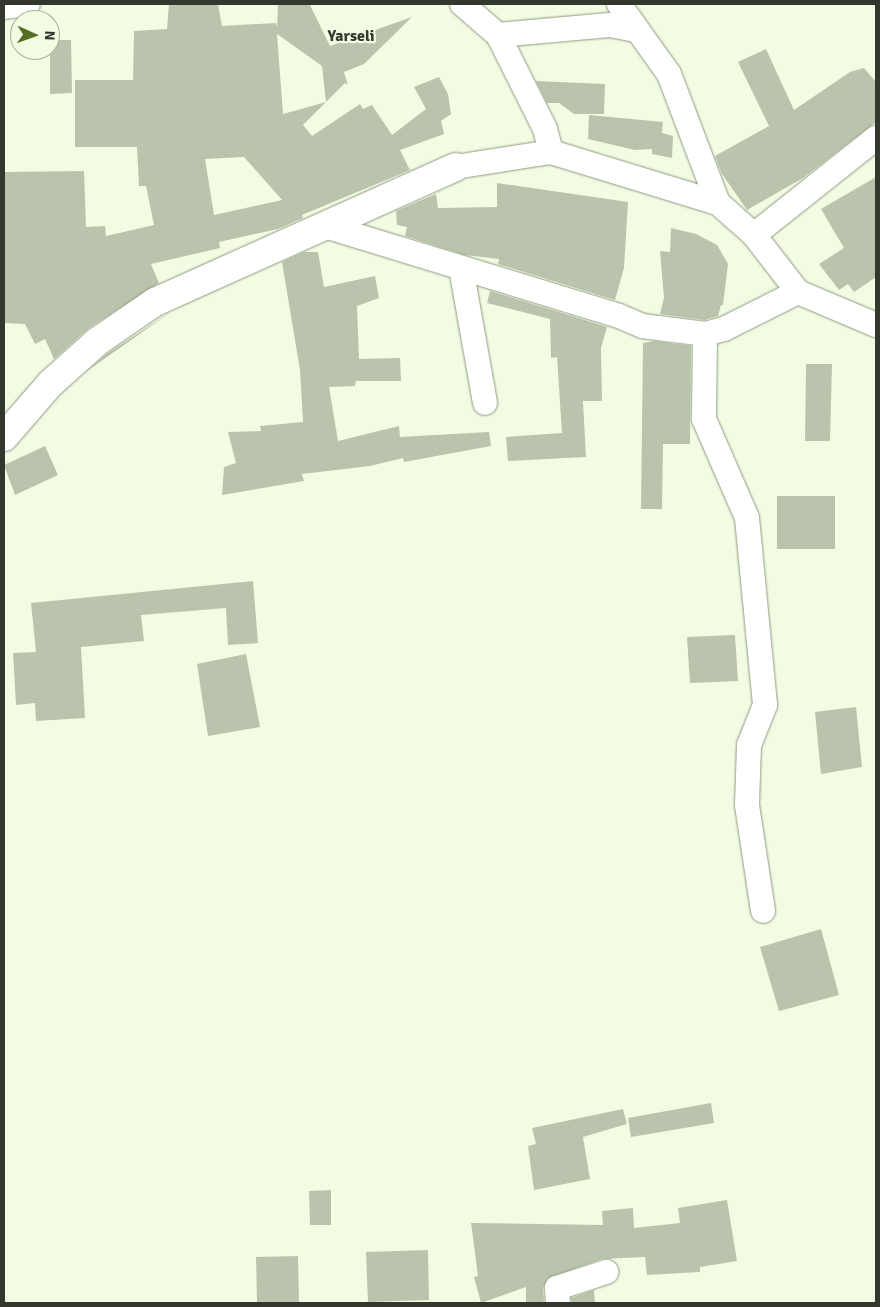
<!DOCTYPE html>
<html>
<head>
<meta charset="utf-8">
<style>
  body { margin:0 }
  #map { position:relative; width:880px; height:1307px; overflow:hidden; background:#f2fce3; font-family:Signika,sans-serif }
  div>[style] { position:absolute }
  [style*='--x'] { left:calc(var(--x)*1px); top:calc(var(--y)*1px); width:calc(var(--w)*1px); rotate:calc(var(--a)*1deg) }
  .building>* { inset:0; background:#bac4ac }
  .roads { filter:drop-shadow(0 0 1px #8f9982) drop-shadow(0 0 1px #8f9982) }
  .minor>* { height:24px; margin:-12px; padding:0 12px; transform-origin:12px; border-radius:12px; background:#fff }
  .tertiary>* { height:28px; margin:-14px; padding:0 14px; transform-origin:14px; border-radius:14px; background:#fff }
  span { translate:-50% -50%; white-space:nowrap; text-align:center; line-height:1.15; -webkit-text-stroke:4.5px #f2fce3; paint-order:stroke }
  .quarter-label { font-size:16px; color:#33372d; font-weight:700 }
  .frame { position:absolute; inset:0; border:5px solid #33372d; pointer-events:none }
  .north { position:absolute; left:10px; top:10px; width:50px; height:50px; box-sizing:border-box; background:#f2fce3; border:1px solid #a6ad9a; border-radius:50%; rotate:92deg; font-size:14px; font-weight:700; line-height:20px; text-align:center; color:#33372d }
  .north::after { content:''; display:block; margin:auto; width:18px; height:22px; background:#556e20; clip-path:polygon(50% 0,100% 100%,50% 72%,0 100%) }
</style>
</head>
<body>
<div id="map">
  <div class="building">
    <div style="clip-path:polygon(evenodd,169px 4px,218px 4px,222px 26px,276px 23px,277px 28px,278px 5px,310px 5px,330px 46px,412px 17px,364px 64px,344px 72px,348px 85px,345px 83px,326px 102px,322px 66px,277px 34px,283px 114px,326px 102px,303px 125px,312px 136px,360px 104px,363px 109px,372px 105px,392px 135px,426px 109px,414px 87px,439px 77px,448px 94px,451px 114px,441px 121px,444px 134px,400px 150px,410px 170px,302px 215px,303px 218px,278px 229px,219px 242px,220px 248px,151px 264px,159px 283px,89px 328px,54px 359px,45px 339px,35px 344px,25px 324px,4px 323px,4px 172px,84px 171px,86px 227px,105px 226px,106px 236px,154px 225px,146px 186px,139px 186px,137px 147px,75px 147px,75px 80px,133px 80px,134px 31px,167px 29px,169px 4px,244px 157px,282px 200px,214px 215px,205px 159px,244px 157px)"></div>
    <div style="clip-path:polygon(50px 40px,71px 40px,72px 93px,50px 94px)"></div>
    <div style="clip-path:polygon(766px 49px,794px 110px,850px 72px,864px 68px,876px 82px,876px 122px,803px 178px,747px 210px,722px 174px,715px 156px,769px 126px,738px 62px)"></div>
    <div style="clip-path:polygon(536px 81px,605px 84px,604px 114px,574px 114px,559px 103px,547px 103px)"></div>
    <div style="clip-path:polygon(589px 115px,663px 122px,662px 133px,673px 136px,672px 158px,652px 154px,652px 149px,635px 150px,588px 139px)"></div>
    <div style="clip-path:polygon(876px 177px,876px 277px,854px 292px,848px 284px,839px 290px,819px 264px,844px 248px,821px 209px)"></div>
    <div style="clip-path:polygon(497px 183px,628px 202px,624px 268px,615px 300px,498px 264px,499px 259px,465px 255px,405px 236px,407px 227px,397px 225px,396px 211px,436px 194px,438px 208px,497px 207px)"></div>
    <div style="clip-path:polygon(671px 228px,696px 234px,717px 245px,728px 264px,723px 305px,721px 305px,718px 316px,704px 320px,660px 314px,664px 298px,660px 251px,670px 252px)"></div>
    <div style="clip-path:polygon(304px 252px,318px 252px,324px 287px,375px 276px,379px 298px,357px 306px,359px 359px,400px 358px,401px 381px,356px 381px,355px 386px,329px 387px,338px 441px,399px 426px,400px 437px,489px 432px,491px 446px,404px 462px,403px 458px,370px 466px,302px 474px,304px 481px,222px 495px,224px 467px,236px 463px,228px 432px,261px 431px,260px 426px,303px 422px,300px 370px,282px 262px)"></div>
    <div style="clip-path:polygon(490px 291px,607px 327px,601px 348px,602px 401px,583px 401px,586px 457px,508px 461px,506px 437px,562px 433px,557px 357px,551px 358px,550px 319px,487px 303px)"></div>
    <div style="clip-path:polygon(171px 312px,87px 371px,108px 353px)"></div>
    <div style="clip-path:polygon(654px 341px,691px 346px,690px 444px,663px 444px,662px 509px,641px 509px,643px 343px)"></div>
    <div style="clip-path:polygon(806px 364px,832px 364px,830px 441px,805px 441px)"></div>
    <div style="clip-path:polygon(45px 446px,58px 475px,15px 495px,4px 465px)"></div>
    <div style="clip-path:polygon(777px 496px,835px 496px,835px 549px,777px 549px)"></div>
    <div style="clip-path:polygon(253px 581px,258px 643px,228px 645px,226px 608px,141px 615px,144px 641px,81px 647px,85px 718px,36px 721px,35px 703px,16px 705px,13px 653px,36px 652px,31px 603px)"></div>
    <div style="clip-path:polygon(735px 635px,738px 681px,690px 683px,687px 637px)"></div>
    <div style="clip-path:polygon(246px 654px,260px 727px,208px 736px,197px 664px)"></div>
    <div style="clip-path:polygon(856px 707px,862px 767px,821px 774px,815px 712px)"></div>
    <div style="clip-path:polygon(821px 929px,839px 995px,779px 1011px,760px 947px)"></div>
    <div style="clip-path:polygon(711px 1103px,714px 1123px,631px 1137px,628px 1118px)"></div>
    <div style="clip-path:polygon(623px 1109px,627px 1124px,583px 1137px,590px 1179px,534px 1190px,528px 1146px,536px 1144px,532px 1128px)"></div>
    <div style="clip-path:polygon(331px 1190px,331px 1225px,310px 1225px,309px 1191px)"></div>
    <div style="clip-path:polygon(727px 1200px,737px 1261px,700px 1267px,700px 1272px,647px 1275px,645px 1257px,602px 1259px,548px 1278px,543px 1288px,544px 1303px,526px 1303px,526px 1287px,481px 1303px,474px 1277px,478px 1276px,471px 1223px,603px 1225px,602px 1211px,633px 1208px,634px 1228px,680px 1223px,678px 1208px)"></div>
    <div style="clip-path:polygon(428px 1250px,429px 1300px,368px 1302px,366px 1252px)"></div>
    <div style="clip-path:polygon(298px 1256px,299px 1303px,257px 1303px,256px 1257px)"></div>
    <div style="clip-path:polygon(594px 1290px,595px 1303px,572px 1303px,571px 1298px)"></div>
  </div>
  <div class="roads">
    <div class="minor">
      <div style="--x:462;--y:4;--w:48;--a:40.7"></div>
      <div style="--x:498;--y:35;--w:105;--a:63.4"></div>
      <div style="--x:545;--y:129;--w:24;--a:75"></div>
      <div style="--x:619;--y:4;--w:86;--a:54.5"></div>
      <div style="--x:669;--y:74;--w:138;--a:69.2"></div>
      <div style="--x:4;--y:7;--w:24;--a:-7"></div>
      <div style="--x:498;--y:35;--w:112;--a:-5.1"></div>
      <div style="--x:610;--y:25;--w:26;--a:11"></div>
      <div style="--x:455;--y:167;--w:97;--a:-8.9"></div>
      <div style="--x:551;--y:152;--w:175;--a:17"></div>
      <div style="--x:718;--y:203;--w:48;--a:41.6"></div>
      <div style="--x:754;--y:235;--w:72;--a:52.3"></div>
      <div style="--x:798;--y:292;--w:85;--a:22.9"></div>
      <div style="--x:325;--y:226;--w:307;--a:17"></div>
      <div style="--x:619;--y:316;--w:25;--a:23"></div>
      <div style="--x:642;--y:326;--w:64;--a:7.2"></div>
      <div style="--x:705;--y:334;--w:20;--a:-15"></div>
      <div style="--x:724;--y:329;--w:83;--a:-26.6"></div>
      <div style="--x:754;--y:235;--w:156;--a:-38.5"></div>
      <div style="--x:461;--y:268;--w:137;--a:79.9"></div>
      <div style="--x:705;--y:334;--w:85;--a:90.7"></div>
      <div style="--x:704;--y:419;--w:108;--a:66.5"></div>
      <div style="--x:747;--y:518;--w:188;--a:84.5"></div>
      <div style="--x:765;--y:705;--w:43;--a:111.8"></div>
      <div style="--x:749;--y:745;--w:60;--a:91.9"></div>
      <div style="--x:747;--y:805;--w:107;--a:81.4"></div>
      <div style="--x:558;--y:1303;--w:15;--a:-94"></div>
      <div style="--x:557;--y:1288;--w:52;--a:-18.1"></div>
    </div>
    <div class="tertiary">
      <div style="--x:4;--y:437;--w:72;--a:-49"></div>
      <div style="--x:51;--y:383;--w:63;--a:-41.8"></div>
      <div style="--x:98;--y:341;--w:69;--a:-34.4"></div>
      <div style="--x:155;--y:302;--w:329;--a:-24.2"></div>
    </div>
  </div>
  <div class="quarter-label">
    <span style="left:351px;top:36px">Yarseli</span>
  </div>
  <div class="frame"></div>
  <div class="north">N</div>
</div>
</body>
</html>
